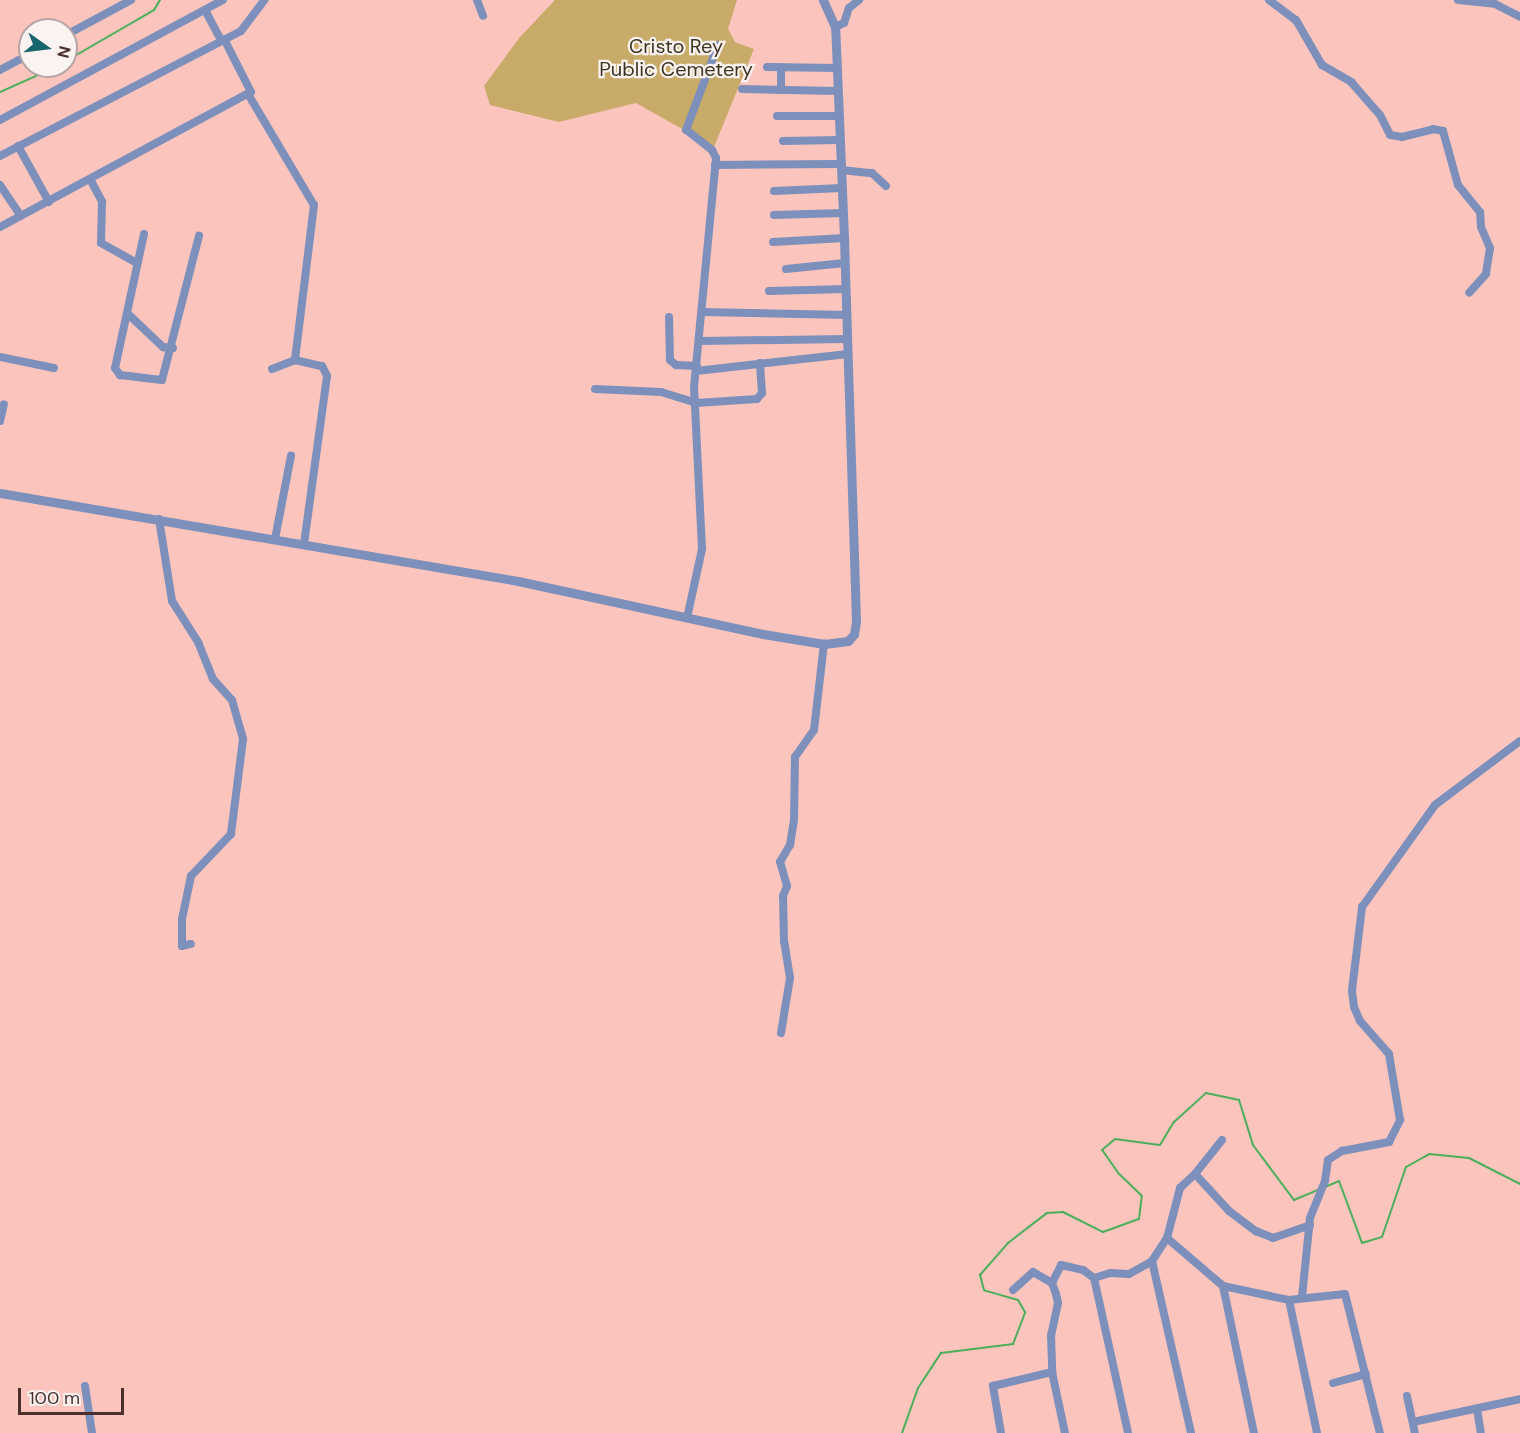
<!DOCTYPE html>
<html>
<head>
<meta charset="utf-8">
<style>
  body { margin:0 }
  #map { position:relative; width:1520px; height:1433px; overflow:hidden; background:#fbc5be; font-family:"DM Sans",sans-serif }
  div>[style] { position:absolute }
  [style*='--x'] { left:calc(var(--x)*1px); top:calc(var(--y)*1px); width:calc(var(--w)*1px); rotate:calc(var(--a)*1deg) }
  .green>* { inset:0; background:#c8ab68 }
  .stream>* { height:2px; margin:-1px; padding:0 1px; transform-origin:1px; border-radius:1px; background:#4aaf5b }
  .minor>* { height:8px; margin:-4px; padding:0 4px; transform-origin:4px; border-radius:4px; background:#7d8fbb }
  .tertiary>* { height:9px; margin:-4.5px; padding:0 4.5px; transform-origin:4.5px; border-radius:4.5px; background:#7d8fbb }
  span { translate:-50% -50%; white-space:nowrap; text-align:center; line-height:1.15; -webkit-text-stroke:4.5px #faf3f2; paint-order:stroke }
  .park-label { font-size:20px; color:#3f3520 }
  .north { position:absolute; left:18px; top:18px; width:60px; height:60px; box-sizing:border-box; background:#faf3f2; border:2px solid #b4a5a3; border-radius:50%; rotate:104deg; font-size:16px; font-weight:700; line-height:24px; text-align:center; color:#4a302d }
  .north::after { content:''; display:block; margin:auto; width:21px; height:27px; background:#18656e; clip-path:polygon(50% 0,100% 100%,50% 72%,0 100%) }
  .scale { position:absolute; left:18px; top:1388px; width:106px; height:27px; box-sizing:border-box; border:3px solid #4a302d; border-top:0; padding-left:8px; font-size:18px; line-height:21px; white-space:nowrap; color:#4a302d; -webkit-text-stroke:4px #faf3f2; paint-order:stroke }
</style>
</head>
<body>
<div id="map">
  <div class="green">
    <div style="clip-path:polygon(555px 0,737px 0,728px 29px,735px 42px,754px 49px,714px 147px,636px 103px,559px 122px,490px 105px,484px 86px,520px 37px)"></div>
  </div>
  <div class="stream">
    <div style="--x:66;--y:61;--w:102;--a:-30.1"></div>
    <div style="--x:154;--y:10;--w:12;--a:-59"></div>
    <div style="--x:0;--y:92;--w:64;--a:-24.1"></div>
    <div style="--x:1325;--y:1187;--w:15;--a:-23"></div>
    <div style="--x:1339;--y:1181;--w:66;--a:69.6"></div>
    <div style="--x:1362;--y:1243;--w:21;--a:-17"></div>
    <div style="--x:1382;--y:1237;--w:74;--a:-71.1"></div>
    <div style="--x:1406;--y:1167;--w:26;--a:-29"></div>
    <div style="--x:1429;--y:1154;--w:40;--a:5.7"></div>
    <div style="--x:1469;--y:1158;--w:57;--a:27"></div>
    <div style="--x:902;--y:1433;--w:48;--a:-70.4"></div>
    <div style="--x:918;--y:1388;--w:42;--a:-56.7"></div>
    <div style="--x:941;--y:1353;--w:73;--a:-7.1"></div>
    <div style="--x:1013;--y:1344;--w:34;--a:-69"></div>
    <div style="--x:1025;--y:1312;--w:14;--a:-120"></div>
    <div style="--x:1018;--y:1300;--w:35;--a:-164"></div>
    <div style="--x:984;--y:1290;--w:16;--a:-105"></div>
    <div style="--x:980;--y:1275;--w:43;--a:-48.8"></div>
    <div style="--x:1008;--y:1243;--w:49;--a:-37.6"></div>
    <div style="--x:1047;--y:1213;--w:16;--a:-4"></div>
    <div style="--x:1063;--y:1212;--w:45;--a:26.6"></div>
    <div style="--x:1103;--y:1232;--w:38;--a:-20"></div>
    <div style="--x:1139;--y:1219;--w:23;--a:-83"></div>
    <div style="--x:1142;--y:1196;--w:32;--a:-136"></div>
    <div style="--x:1119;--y:1174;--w:29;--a:-125"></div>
    <div style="--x:1102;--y:1150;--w:17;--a:-40"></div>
    <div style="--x:1115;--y:1139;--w:45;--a:7.6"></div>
    <div style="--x:1160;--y:1145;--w:27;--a:-59"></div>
    <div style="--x:1174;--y:1122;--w:43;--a:-42.2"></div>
    <div style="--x:1206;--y:1093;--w:34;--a:12"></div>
    <div style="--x:1239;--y:1100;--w:47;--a:72.7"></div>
    <div style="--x:1253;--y:1145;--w:69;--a:53.3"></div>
    <div style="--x:1294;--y:1200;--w:28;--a:-23"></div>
  </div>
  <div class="minor">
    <div style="--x:477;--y:0;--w:17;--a:69"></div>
    <div style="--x:1269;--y:0;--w:34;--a:37"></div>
    <div style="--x:1296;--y:20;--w:52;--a:60"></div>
    <div style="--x:1322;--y:65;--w:34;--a:30"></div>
    <div style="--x:1351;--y:82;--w:44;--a:48.7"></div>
    <div style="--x:1380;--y:115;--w:22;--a:63"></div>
    <div style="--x:1390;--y:135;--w:12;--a:9"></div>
    <div style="--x:1402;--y:137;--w:32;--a:-14"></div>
    <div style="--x:1433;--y:129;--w:10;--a:11"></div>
    <div style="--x:1443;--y:131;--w:56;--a:74.5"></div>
    <div style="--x:1458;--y:185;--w:35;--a:51"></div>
    <div style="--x:1480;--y:212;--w:15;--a:86"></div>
    <div style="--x:1481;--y:227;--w:23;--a:67"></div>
    <div style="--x:1490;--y:248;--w:26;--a:99"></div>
    <div style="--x:1486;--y:274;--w:25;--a:132"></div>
    <div style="--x:1458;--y:0;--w:37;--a:6"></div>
    <div style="--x:1495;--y:4;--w:28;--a:27"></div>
    <div style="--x:205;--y:10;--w:34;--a:62"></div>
    <div style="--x:835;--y:27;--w:10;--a:-24"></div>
    <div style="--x:844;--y:23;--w:16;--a:-72"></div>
    <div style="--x:849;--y:8;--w:13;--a:-39"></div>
    <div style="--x:66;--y:35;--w:74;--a:-28.3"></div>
    <div style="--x:767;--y:67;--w:70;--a:0.8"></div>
    <div style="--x:0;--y:70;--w:34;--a:-28"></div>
    <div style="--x:742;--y:89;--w:96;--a:1.2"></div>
    <div style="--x:781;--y:90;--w:23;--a:-90"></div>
    <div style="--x:248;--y:94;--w:129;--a:59.3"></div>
    <div style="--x:314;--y:205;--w:156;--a:97"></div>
    <div style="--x:777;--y:116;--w:62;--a:0"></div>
    <div style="--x:0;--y:120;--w:253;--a:-28.3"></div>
    <div style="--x:783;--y:141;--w:57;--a:-1"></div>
    <div style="--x:18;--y:146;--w:64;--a:61"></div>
    <div style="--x:0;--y:156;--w:271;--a:-27.4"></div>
    <div style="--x:241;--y:31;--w:39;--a:-53"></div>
    <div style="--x:715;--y:165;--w:126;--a:-0.5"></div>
    <div style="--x:841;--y:170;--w:31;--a:6"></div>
    <div style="--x:872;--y:173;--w:19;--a:43"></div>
    <div style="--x:90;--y:179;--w:26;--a:62"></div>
    <div style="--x:102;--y:202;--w:41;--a:91.4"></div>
    <div style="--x:101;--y:243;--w:41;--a:29.1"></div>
    <div style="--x:0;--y:185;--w:37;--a:56"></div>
    <div style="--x:774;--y:191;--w:68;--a:-2.5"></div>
    <div style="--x:774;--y:215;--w:69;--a:-1.7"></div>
    <div style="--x:0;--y:227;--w:285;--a:-28.3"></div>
    <div style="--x:251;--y:92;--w:59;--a:-117"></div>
    <div style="--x:144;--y:234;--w:137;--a:102.2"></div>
    <div style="--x:115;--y:368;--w:9;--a:54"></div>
    <div style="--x:120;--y:375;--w:42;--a:6.8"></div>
    <div style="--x:162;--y:380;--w:149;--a:-75.6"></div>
    <div style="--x:773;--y:242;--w:71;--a:-3.2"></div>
    <div style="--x:786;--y:269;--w:59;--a:-5.8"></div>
    <div style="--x:769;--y:291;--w:77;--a:-1.5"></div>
    <div style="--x:702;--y:312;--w:145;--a:1.2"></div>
    <div style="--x:127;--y:313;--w:50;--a:43.4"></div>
    <div style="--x:163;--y:347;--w:10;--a:6"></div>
    <div style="--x:669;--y:317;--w:43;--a:88.7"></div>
    <div style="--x:670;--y:360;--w:8;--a:40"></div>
    <div style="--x:676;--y:365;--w:21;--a:3"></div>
    <div style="--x:700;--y:341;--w:148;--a:-0.8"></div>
    <div style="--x:0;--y:357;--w:55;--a:11.5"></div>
    <div style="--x:272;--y:369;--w:25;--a:-21"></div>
    <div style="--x:295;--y:360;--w:28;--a:13"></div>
    <div style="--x:322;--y:366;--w:11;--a:63"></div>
    <div style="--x:327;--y:376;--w:170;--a:97.8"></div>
    <div style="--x:696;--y:371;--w:153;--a:-6.4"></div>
    <div style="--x:595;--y:389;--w:66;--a:2.6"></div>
    <div style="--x:661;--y:392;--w:37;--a:17"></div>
    <div style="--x:696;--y:403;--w:61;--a:-3.8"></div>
    <div style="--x:757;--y:399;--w:8;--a:-50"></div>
    <div style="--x:762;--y:393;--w:30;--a:-94"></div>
    <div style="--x:0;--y:421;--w:17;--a:-77"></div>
    <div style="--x:159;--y:519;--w:83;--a:81"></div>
    <div style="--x:172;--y:601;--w:49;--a:57.6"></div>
    <div style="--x:198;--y:642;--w:40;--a:68"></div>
    <div style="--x:213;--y:679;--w:28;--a:48"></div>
    <div style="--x:232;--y:700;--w:41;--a:74.2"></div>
    <div style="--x:243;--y:739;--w:96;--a:97.2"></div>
    <div style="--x:231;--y:834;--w:58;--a:133.6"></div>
    <div style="--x:191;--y:876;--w:44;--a:101.8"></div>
    <div style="--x:182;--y:919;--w:27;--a:90"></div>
    <div style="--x:182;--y:946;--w:9;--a:-13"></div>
    <div style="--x:275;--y:539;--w:85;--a:-79.1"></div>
    <div style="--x:687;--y:618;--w:71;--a:-77.7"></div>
    <div style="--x:702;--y:549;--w:162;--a:-92.8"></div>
    <div style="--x:694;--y:387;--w:230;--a:-84.5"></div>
    <div style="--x:716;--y:158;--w:9;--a:-117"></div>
    <div style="--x:712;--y:150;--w:33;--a:-142"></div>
    <div style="--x:686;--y:130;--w:91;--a:-69.4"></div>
    <div style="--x:781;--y:1033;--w:56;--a:-80.7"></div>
    <div style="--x:790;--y:978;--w:36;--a:-99"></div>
    <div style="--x:784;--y:942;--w:46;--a:-91.2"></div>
    <div style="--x:783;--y:896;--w:11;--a:-68"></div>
    <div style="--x:787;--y:886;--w:25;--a:-106"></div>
    <div style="--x:780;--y:862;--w:20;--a:-60"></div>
    <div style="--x:790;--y:845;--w:25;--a:-81"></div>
    <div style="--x:794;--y:820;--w:63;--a:-89.1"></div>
    <div style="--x:795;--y:757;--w:33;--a:-55"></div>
    <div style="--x:814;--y:730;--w:87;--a:-83.4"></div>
    <div style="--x:1222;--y:1140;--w:43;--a:128.5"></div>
    <div style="--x:1195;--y:1174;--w:50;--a:47.4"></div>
    <div style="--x:1229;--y:1211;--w:34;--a:37"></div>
    <div style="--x:1256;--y:1231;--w:18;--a:22"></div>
    <div style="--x:1273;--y:1238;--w:39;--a:-19"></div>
    <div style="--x:1167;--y:1238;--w:52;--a:-75.4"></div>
    <div style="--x:1180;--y:1188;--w:21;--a:-43"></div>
    <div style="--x:1152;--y:1261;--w:176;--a:77.2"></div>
    <div style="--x:1094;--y:1278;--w:17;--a:-17"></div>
    <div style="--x:1110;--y:1273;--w:19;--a:3"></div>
    <div style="--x:1129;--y:1274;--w:26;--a:-29"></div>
    <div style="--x:1152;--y:1261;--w:27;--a:-57"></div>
    <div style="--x:1167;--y:1238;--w:74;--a:40.6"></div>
    <div style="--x:1223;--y:1286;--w:67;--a:12"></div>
    <div style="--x:1289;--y:1300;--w:56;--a:-6.1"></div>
    <div style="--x:1345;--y:1294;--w:143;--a:75.9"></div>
    <div style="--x:1052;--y:1283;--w:20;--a:-63"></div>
    <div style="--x:1061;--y:1265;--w:23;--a:13"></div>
    <div style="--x:1083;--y:1270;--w:14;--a:36"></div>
    <div style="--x:1094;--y:1278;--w:159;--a:77.6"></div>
    <div style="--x:1223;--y:1286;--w:150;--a:78.1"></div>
    <div style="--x:1013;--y:1290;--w:27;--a:-42"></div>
    <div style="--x:1033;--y:1272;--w:22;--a:30"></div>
    <div style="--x:1052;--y:1283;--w:12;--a:70"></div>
    <div style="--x:1056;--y:1294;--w:9;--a:77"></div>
    <div style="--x:1058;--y:1303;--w:33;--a:102"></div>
    <div style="--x:1051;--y:1335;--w:37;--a:88"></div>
    <div style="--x:1052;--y:1372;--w:62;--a:78"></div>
    <div style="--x:1302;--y:1297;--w:79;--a:-84.2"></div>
    <div style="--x:1310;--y:1218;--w:40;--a:-68"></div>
    <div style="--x:1325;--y:1181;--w:21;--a:-82"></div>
    <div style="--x:1328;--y:1160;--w:17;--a:-33"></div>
    <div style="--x:1342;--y:1151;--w:48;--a:-10.8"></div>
    <div style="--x:1389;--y:1142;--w:25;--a:-63"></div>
    <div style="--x:1400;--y:1120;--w:67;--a:-99.5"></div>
    <div style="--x:1389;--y:1054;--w:44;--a:-131.3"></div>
    <div style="--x:1360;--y:1021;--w:15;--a:-113"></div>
    <div style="--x:1354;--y:1007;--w:17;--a:-97"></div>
    <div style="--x:1352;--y:990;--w:84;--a:-83.1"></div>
    <div style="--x:1362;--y:907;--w:125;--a:-54.4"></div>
    <div style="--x:1435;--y:805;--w:106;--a:-37"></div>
    <div style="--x:1289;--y:1300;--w:136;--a:78.1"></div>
    <div style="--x:1333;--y:1383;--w:34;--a:-15"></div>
    <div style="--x:85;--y:1386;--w:48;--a:81.5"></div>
    <div style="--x:1407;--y:1396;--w:38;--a:78"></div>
    <div style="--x:1477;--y:1409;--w:24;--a:81"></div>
    <div style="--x:1413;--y:1422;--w:109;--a:-12.1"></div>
    <div style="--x:1001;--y:1433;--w:48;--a:-99.7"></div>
    <div style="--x:993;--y:1386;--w:61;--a:-13.3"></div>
  </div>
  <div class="tertiary">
    <div style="--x:0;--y:493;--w:525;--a:9.64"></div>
    <div style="--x:518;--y:581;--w:251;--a:12.2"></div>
    <div style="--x:763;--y:634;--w:62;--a:9.3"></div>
    <div style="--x:824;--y:644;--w:24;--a:-7"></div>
    <div style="--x:848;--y:641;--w:9;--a:-49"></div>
    <div style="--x:854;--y:634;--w:13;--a:-81"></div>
    <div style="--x:856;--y:621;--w:383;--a:-91.8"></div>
    <div style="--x:844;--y:238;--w:211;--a:-92.4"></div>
    <div style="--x:835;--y:27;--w:30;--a:-114"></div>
  </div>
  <div class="park-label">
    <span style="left:676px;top:58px">Cristo Rey<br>Public Cemetery</span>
  </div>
  <div class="north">N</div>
  <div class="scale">100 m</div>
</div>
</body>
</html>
